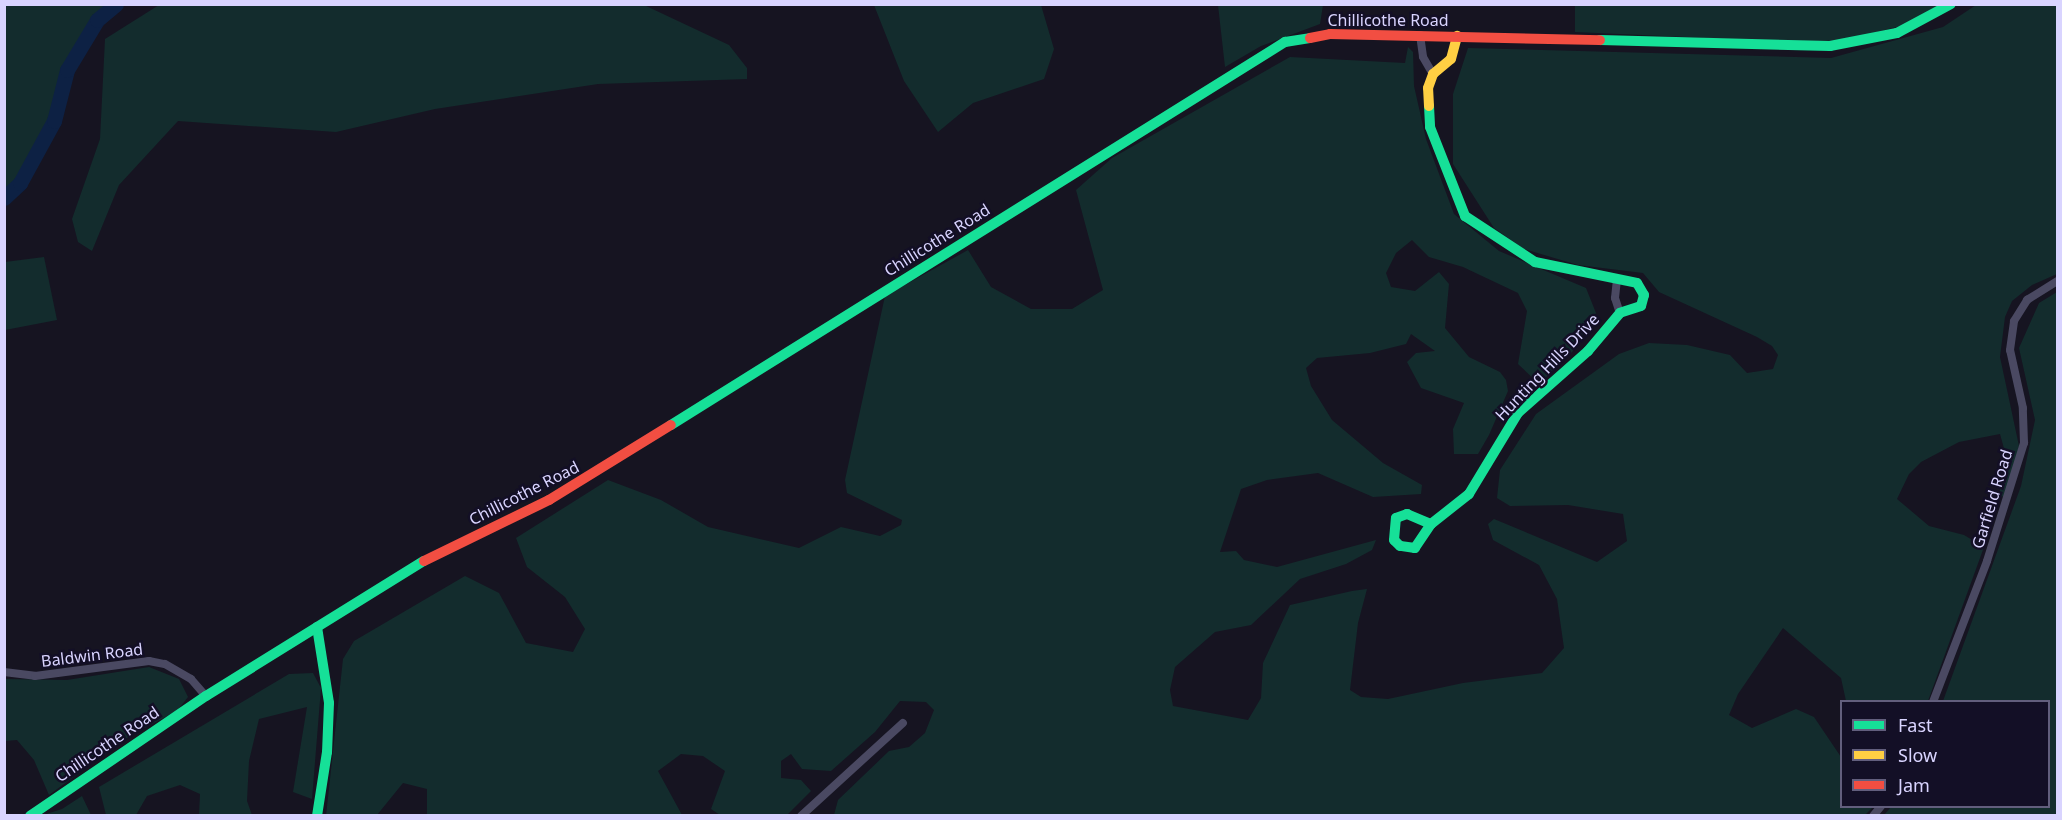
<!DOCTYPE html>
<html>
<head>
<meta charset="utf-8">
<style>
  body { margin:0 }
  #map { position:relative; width:2062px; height:820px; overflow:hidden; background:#161421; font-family:"Noto Sans",sans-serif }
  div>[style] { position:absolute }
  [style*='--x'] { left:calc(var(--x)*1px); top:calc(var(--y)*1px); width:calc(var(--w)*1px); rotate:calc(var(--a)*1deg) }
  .green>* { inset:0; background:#132c2d }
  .river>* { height:15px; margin:-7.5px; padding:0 7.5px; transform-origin:7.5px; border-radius:7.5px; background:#0d2144 }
  .street>* { height:8px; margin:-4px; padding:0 4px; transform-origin:4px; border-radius:4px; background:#4a4962 }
  .fast>* { height:10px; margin:-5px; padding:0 5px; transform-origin:5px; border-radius:5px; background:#16e098 }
  .slow>* { height:10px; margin:-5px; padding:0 5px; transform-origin:5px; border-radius:5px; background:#ffcf43 }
  .jam>* { height:10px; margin:-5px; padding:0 5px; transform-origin:5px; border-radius:5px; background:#f24e42 }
  span { translate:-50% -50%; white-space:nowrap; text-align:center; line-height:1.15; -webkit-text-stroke:5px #130f26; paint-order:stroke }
  .street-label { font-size:16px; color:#d9d4ff }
  .frame { position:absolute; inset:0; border:6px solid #d9d4ff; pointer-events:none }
  .legend { position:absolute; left:1840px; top:700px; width:210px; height:108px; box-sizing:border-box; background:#130f26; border:2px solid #625e7d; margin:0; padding:8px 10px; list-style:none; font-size:18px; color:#d9d4ff }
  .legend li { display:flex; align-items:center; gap:12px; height:30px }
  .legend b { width:30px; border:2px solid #625e7d }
</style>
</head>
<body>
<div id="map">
  <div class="green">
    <div style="clip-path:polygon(5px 4px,116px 5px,97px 20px,67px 70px,54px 121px,20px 183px,5px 198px)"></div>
    <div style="clip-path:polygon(159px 5px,644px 5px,729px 45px,747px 68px,747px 79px,598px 84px,435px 109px,336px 132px,178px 121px,119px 185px,92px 251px,78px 242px,72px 219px,100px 139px,105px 39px)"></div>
    <div style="clip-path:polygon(874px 5px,1041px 5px,1054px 49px,1044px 79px,973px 103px,938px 132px,904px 81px)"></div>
    <div style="clip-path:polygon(1218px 5px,1323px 5px,1320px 24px,1261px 46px,1225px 67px)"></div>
    <div style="clip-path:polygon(1575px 5px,1940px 5px,1905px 25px,1844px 40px,1795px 42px,1575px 32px)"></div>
    <div style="clip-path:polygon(1976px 5px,2057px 5px,2057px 274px,2032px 285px,2012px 301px,2005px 317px,2000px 357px,2019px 446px,2006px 496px,1999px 497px,2005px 452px,2000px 434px,1959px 442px,1921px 462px,1909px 474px,1897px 499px,1929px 526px,1964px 535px,1984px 547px,1928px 701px,1846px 701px,1841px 678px,1783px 628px,1738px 694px,1729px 715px,1752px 728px,1796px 709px,1814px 717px,1841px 757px,1842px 806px,1873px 807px,1865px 815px,834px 815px,838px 800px,889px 751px,909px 747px,925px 733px,934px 710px,926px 702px,900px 701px,875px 732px,831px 771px,802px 769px,791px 754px,781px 761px,781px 778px,801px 780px,811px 791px,787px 815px,720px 815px,711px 809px,725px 771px,703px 756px,681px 754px,658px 771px,682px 815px,427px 815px,427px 789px,403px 783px,377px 815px,326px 816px,343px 659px,354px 641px,465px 576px,499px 593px,526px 643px,573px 652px,585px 629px,565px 597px,527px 567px,516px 538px,608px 480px,661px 500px,708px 527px,799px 548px,841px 527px,880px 536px,901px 525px,902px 520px,847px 493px,845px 480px,885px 296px,968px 250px,991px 287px,1031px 309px,1072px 309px,1103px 290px,1076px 190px,1112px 158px,1290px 57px,1405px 63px,1408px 47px,1413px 52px,1414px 86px,1426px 139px,1454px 214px,1499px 251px,1586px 288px,1596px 313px,1574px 350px,1539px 384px,1518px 364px,1527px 311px,1518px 293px,1463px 267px,1429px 257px,1412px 240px,1396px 253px,1386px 273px,1391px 287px,1415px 291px,1439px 272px,1449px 284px,1445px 328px,1469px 357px,1500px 372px,1506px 380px,1508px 391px,1489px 435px,1478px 454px,1454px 454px,1453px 429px,1464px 403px,1421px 388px,1407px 362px,1416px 353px,1435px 351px,1411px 334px,1406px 344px,1370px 353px,1317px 358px,1306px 368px,1311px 386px,1332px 420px,1383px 463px,1422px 485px,1421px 494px,1373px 497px,1318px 473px,1267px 480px,1241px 489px,1220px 552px,1236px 551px,1244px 560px,1277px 567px,1376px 540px,1372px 550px,1346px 564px,1300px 579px,1251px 625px,1215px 632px,1175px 667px,1170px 690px,1173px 706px,1248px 720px,1261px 698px,1263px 663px,1290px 605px,1352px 591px,1367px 589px,1358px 623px,1350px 690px,1361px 697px,1388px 699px,1463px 683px,1542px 673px,1564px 648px,1557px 599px,1539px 565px,1493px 540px,1488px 524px,1494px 519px,1597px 562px,1627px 541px,1623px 514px,1568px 505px,1510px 506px,1497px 498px,1500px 470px,1536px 414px,1619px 354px,1649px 343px,1687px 345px,1730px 355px,1747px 373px,1773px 369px,1778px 355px,1772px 346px,1757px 337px,1659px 292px,1643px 273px,1578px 265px,1524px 249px,1494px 228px,1453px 164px,1453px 94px,1468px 48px,1831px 58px,1943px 27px)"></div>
    <div style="clip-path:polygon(44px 257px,57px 320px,5px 330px,5px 262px)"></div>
    <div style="clip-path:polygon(2057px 292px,2057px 815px,1884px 815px,1891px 807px,2048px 806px,2048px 702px,1943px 701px,2021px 486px,2035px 420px,2019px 348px,2039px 303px)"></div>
    <div style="clip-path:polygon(149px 667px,179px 679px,188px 697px,177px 711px,131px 735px,49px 795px,34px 760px,17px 740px,5px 741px,5px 679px,67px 680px)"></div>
    <div style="clip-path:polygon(313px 673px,321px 688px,312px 799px,293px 792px,307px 707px,259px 719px,249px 761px,247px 801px,252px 815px,199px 815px,200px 794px,180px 785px,147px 796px,136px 815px,106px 815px,99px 787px,289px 674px)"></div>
    <div style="clip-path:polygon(82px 796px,91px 815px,43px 815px,62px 809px)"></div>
  </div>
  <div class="river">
    <div style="--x:4;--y:198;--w:22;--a:-43"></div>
    <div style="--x:20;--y:183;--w:71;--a:-61.3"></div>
    <div style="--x:54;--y:121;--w:53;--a:-75.7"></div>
    <div style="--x:67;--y:70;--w:58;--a:-59"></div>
    <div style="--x:97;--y:20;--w:25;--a:-40"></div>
  </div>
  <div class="street">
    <div style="--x:1420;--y:35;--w:22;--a:82"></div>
    <div style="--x:1423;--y:57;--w:20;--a:60"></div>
    <div style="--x:1617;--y:279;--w:19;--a:96"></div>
    <div style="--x:1615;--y:298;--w:16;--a:72"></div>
    <div style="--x:4;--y:672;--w:31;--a:7"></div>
    <div style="--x:35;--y:676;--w:115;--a:-7.5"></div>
    <div style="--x:149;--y:661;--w:16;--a:11"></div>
    <div style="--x:165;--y:664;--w:30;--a:30"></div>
    <div style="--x:191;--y:679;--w:23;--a:49"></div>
    <div style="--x:1933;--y:702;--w:151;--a:-69"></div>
    <div style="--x:1987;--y:561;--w:124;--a:-72.6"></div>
    <div style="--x:2024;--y:443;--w:35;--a:-92"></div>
    <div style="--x:2023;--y:408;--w:59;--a:-102.6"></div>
    <div style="--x:2010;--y:350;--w:29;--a:-82"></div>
    <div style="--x:2014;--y:321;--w:25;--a:-58"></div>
    <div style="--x:2027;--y:300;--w:36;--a:-32"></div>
    <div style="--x:801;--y:816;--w:138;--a:-42.4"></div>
    <div style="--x:1873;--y:816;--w:13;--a:-51"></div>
  </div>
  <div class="fast">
    <div style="--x:1600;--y:40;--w:230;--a:1.5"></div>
    <div style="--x:1830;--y:46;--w:68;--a:-11"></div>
    <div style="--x:1897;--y:33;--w:61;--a:-28.2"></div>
    <div style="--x:1429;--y:106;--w:21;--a:87"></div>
    <div style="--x:1430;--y:127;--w:96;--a:68.5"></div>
    <div style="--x:1465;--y:216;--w:84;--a:33.3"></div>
    <div style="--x:1535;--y:262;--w:104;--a:11.6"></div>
    <div style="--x:1637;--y:283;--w:14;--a:60"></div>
    <div style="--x:1644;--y:295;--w:11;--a:105"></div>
    <div style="--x:1641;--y:306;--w:22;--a:162"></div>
    <div style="--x:1620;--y:313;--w:50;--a:130.1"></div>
    <div style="--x:1588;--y:351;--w:94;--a:138.5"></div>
    <div style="--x:1518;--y:413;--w:95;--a:121.2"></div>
    <div style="--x:1469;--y:494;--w:48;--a:141.7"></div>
    <div style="--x:1431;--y:524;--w:29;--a:124"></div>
    <div style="--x:1415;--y:548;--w:15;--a:-172"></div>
    <div style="--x:1400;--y:546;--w:8;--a:-135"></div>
    <div style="--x:1394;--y:540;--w:22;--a:-85"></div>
    <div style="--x:1396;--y:518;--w:12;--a:-20"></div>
    <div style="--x:1407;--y:514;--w:26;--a:23"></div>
    <div style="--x:671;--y:425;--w:724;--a:-31.96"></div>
    <div style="--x:1285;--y:42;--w:25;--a:-9"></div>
    <div style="--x:317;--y:627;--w:77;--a:81"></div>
    <div style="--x:329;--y:703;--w:49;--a:92.3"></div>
    <div style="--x:327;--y:752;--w:65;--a:98.9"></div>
    <div style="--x:30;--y:816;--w:213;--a:-34.3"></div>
    <div style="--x:206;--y:696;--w:256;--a:-31.8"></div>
  </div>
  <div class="slow">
    <div style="--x:1429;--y:106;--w:18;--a:-93"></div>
    <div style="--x:1428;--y:88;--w:15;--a:-70"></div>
    <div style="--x:1433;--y:74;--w:23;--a:-40"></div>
    <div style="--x:1451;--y:59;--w:24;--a:-75"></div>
  </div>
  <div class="jam">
    <div style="--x:1310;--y:38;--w:20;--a:-11"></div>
    <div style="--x:1330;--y:34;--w:270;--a:1.3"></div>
    <div style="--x:424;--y:561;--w:139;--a:-26"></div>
    <div style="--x:549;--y:500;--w:143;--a:-31.6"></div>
  </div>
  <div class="street-label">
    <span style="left:1388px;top:20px">Chillicothe Road</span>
    <span style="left:937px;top:240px;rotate:-32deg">Chillicothe Road</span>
    <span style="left:1547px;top:367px;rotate:-46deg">Hunting Hills Drive</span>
    <span style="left:524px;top:493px;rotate:-27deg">Chillicothe Road</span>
    <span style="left:1992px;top:499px;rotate:-73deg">Garfield Road</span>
    <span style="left:92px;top:655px;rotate:-7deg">Baldwin Road</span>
    <span style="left:107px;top:744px;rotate:-34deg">Chillicothe Road</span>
  </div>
  <div class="frame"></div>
  <ul class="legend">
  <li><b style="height:8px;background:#16e098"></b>Fast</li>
  <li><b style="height:8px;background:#ffcf43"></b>Slow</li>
  <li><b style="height:8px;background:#f24e42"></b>Jam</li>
  </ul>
</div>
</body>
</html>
